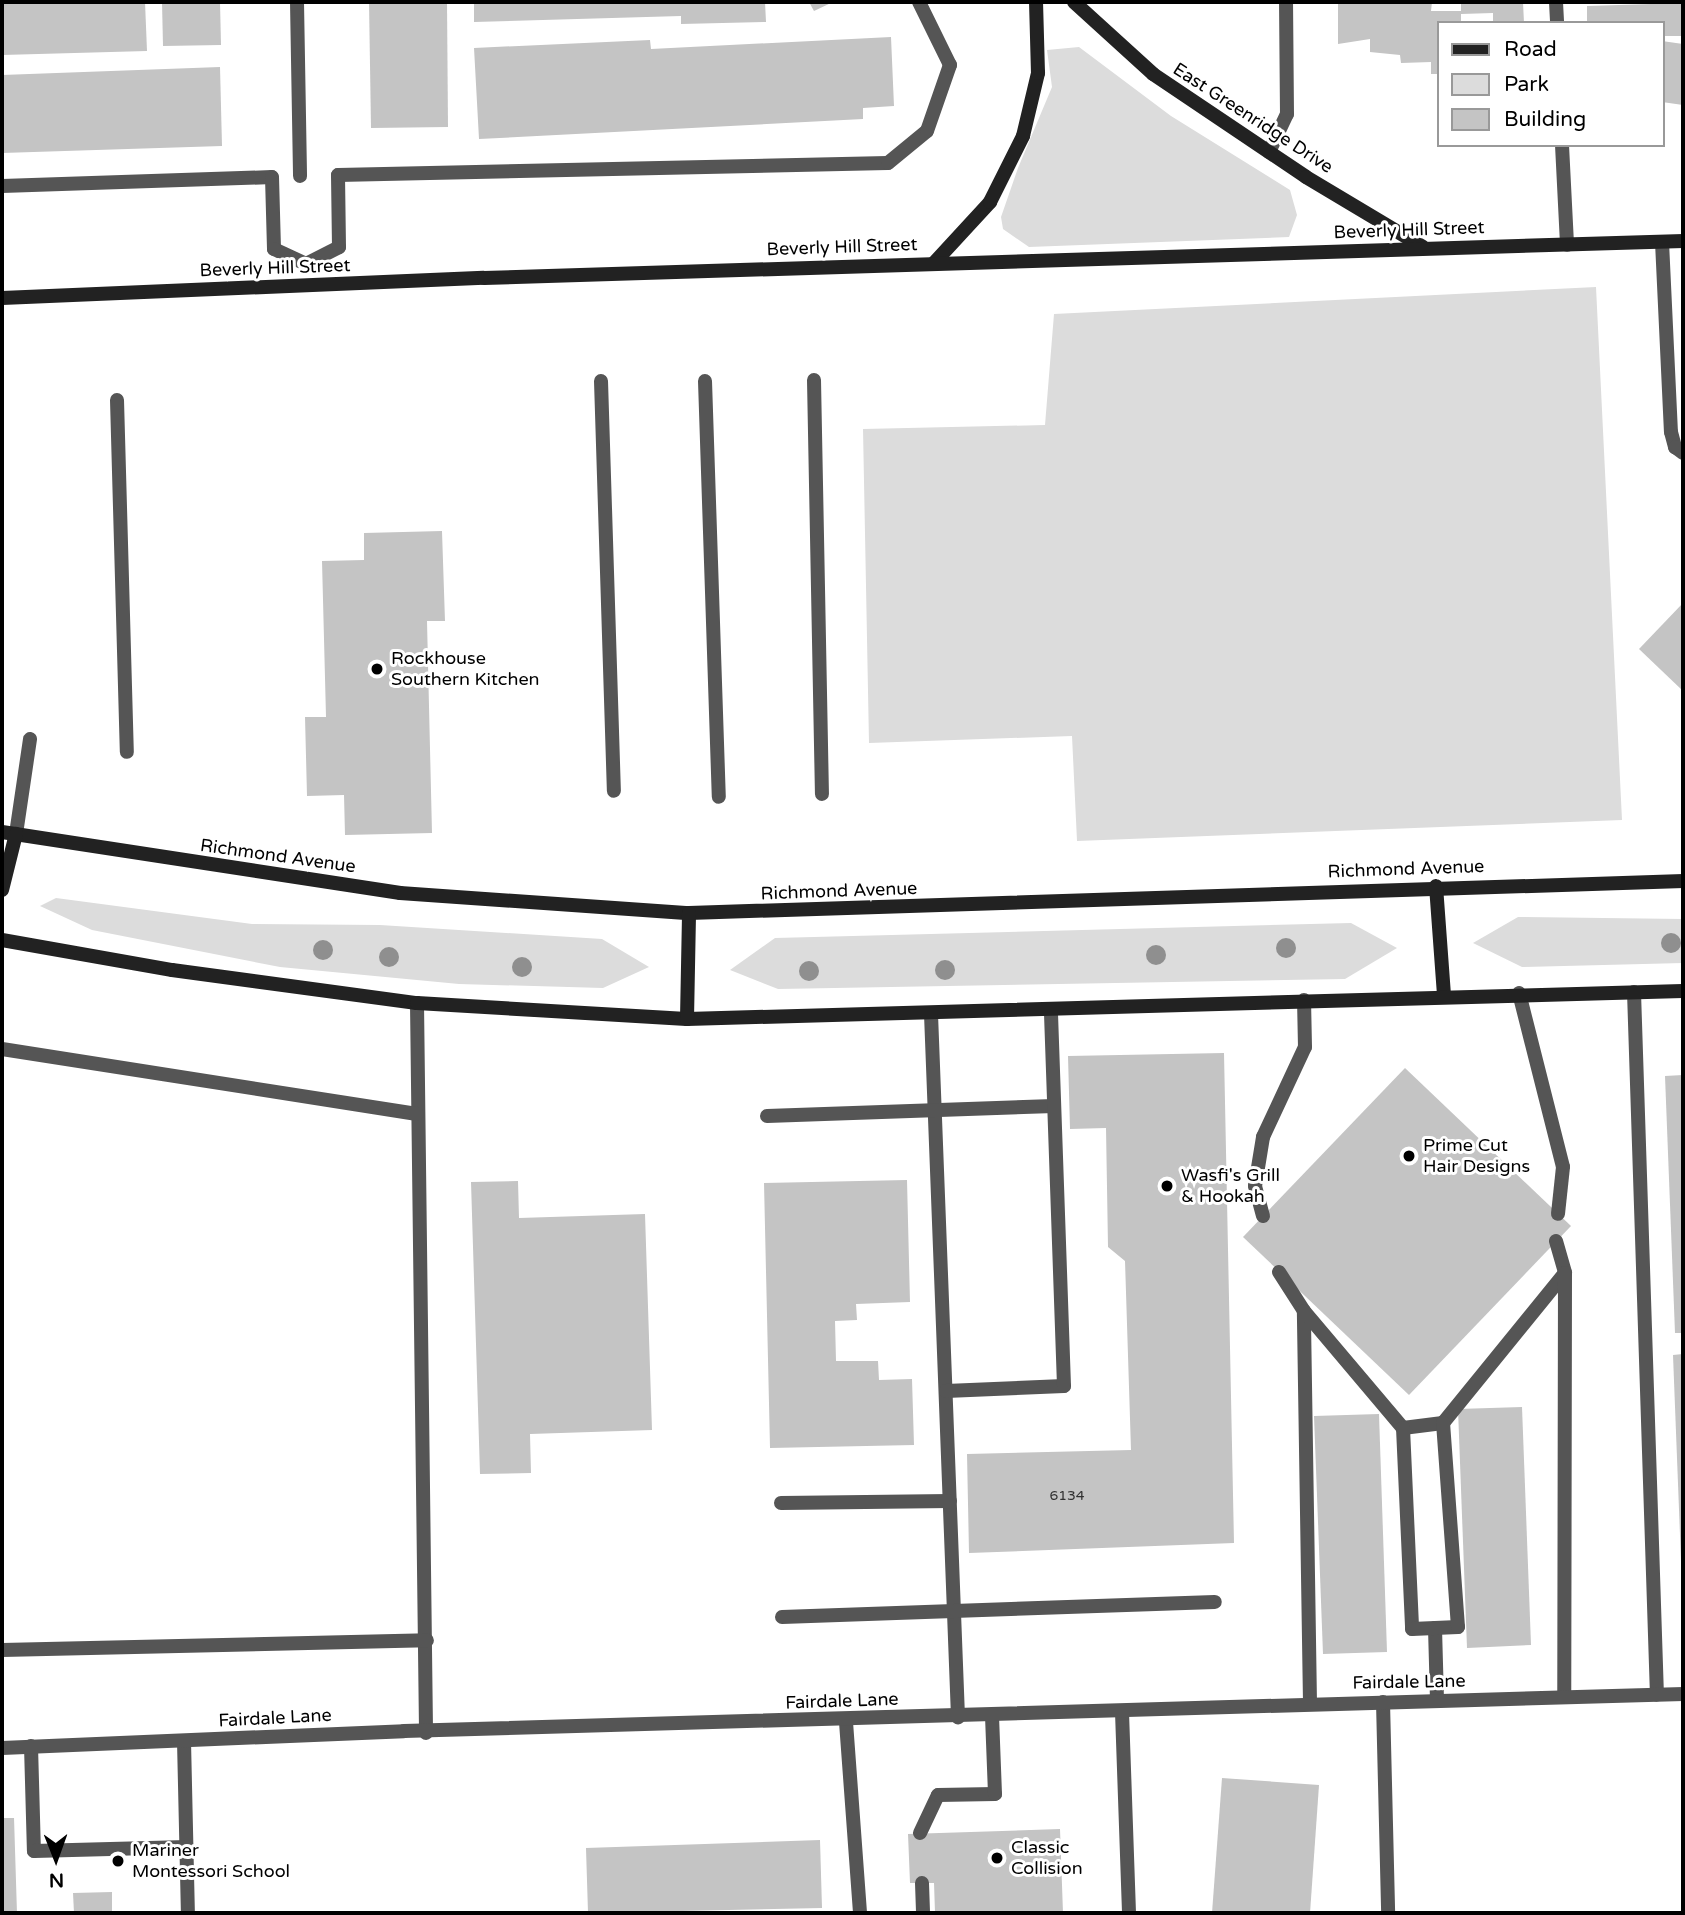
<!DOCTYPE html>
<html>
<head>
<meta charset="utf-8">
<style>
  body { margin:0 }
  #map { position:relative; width:1685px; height:1915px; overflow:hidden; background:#fff; font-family:"Varela Round",sans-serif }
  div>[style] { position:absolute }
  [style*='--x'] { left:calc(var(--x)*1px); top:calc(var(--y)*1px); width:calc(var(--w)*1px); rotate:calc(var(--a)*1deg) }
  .green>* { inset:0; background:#dcdcdc }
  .building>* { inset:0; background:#c4c4c4 }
  .lane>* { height:14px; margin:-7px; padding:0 7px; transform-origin:7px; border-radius:7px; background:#555 }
  .street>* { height:14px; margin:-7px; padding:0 7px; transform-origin:7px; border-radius:7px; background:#555 }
  .secondary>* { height:14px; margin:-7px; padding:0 7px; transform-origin:7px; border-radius:7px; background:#222 }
  .trees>* { width:20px; height:20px; margin:-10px; border-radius:50%; background:#8f8f8f }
  .dots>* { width:19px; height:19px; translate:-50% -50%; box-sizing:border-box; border:4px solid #fff; border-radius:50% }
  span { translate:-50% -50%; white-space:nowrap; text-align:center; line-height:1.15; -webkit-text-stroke:6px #fff; paint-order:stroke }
  .number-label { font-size:14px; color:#313131 }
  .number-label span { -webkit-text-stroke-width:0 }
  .street-label { font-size:18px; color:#000 }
  .poi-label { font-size:18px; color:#000 }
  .left { translate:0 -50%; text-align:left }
  .frame { position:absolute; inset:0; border:4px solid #000; pointer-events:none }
  .legend { position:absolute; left:1437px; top:21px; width:228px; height:126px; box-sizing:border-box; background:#fff; border:2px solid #999; margin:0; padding:9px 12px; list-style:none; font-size:21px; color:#000 }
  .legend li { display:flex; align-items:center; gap:14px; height:35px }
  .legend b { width:35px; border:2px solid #999 }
  .north { position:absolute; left:21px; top:1824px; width:70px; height:70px; -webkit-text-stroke:5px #fff; paint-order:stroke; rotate:179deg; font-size:19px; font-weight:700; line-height:28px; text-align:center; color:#000 }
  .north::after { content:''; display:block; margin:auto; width:24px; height:32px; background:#000; clip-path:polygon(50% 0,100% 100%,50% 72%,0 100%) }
</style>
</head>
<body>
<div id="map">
  <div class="green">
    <div style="clip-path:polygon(1079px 47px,1171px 116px,1290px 190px,1297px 215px,1289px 237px,1029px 247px,1003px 229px,1001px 217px,1018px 168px,1052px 87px,1047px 50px)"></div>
    <div style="clip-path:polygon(1596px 287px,1622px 820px,1077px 841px,1072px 736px,869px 743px,863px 429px,1045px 425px,1054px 314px)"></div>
    <div style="clip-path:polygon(56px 898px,252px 924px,380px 925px,602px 939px,649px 967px,603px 988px,459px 984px,280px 967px,92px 930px,40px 906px)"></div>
    <div style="clip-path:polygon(1518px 917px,1683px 919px,1683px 963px,1522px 967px,1473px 943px)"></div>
    <div style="clip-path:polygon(1351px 923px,1397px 948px,1345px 979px,778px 989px,730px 970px,775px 938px)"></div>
  </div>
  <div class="building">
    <div style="clip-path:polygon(2px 2px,145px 2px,147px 51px,2px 55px)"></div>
    <div style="clip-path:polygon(162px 2px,220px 2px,221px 45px,163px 46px)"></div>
    <div style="clip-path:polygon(369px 2px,447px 2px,448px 127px,371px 128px)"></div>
    <div style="clip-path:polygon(474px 2px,765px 2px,766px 22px,681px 24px,681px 16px,474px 22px)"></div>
    <div style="clip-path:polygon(809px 2px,833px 2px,814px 11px)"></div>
    <div style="clip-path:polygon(1338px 2px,1432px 2px,1431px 11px,1461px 11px,1461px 2px,1523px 2px,1524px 23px,1493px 23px,1493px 13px,1461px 14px,1461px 23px,1438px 23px,1438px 74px,1431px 74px,1431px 62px,1401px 63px,1400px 55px,1370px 52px,1370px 39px,1338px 44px)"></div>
    <div style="clip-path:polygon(1683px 3px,1683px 36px,1662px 36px,1662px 23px,1587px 23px,1587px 6px)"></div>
    <div style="clip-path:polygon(891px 37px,894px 106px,863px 108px,863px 119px,479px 139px,474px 48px,650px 40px,651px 49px)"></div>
    <div style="clip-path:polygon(1662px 41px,1683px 44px,1683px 105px,1662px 102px)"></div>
    <div style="clip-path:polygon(220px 67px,222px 146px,2px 153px,2px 75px)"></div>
    <div style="clip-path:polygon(442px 531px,445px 621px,427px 621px,432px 833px,345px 835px,344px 795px,307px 796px,305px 717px,326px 717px,322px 561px,364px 560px,364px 533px)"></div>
    <div style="clip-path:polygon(1683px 603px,1683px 691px,1639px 649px)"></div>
    <div style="clip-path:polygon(1224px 1053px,1234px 1543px,969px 1553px,967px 1454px,1131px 1450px,1125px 1261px,1108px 1247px,1106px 1128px,1070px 1129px,1068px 1056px)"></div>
    <div style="clip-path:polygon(1405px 1068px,1571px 1226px,1409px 1395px,1243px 1237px)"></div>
    <div style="clip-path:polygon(1683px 1075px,1683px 1333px,1675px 1333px,1665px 1076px)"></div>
    <div style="clip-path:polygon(907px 1180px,910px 1302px,856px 1304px,857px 1320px,835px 1321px,836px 1361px,878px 1361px,879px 1380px,912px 1379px,914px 1445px,770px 1448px,764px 1183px)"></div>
    <div style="clip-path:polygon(518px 1181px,519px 1218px,645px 1214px,652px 1430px,530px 1434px,531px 1473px,480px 1474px,471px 1182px)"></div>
    <div style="clip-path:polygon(1683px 1354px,1683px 1561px,1681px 1561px,1673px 1355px)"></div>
    <div style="clip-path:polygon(1522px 1407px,1531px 1645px,1467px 1648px,1458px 1409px)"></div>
    <div style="clip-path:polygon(1379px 1414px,1387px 1652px,1323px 1654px,1314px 1416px)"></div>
    <div style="clip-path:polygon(1222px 1778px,1319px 1785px,1310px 1913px,1212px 1913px)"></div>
    <div style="clip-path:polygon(2px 1818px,14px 1818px,17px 1913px,2px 1913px)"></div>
    <div style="clip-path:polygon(1060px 1829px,1063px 1913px,935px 1913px,934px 1883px,910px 1883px,908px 1834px)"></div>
    <div style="clip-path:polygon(820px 1840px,822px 1908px,588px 1913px,586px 1848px)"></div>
    <div style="clip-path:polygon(112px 1892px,112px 1913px,74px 1913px,73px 1893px)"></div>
  </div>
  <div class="lane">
    <div style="--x:297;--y:2;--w:174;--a:89"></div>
    <div style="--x:1556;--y:2;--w:21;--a:87"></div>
    <div style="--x:1562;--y:145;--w:100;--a:87.1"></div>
    <div style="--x:1269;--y:152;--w:42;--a:-64.7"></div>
    <div style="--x:1287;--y:114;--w:112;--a:-90.5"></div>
    <div style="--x:2;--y:186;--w:270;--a:-1.9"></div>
    <div style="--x:272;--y:177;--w:72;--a:88.4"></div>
    <div style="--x:274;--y:249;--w:35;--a:25"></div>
    <div style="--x:1662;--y:242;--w:190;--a:87.3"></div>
    <div style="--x:1671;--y:432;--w:16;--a:75"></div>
    <div style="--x:1675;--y:447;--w:10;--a:37"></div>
    <div style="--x:306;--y:264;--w:37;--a:-27"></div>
    <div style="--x:339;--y:247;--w:72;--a:-90.8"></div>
    <div style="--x:338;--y:175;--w:550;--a:-1.25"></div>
    <div style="--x:888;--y:163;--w:50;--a:-39.4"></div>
    <div style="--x:927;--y:131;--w:70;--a:-70.8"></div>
    <div style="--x:950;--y:65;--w:70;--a:-116.2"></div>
    <div style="--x:814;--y:380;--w:414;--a:88.9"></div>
    <div style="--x:601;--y:381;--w:410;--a:88.2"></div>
    <div style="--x:705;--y:381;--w:416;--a:88.1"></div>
    <div style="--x:117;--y:400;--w:352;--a:88.4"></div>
    <div style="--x:16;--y:834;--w:96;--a:-81.6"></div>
    <div style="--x:1634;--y:992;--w:703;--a:88.13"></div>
    <div style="--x:1519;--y:993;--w:179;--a:75.8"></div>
    <div style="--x:1563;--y:1167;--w:47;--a:96.1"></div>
    <div style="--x:417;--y:1003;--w:730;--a:89.29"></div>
    <div style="--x:931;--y:1014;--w:704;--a:87.8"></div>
    <div style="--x:2;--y:1049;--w:420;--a:8.9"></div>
    <div style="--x:767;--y:1116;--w:287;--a:-2"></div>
    <div style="--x:1263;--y:1216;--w:31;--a:-105"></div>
    <div style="--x:1255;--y:1186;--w:50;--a:-80.7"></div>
    <div style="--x:1263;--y:1137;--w:99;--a:-65"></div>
    <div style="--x:1305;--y:1047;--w:47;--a:-91.2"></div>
    <div style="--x:1556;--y:1241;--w:33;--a:74"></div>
    <div style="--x:1279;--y:1272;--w:46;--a:57.3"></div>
    <div style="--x:946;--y:1391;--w:118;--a:-2.4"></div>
    <div style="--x:1064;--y:1386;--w:377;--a:-92"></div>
    <div style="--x:1403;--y:1428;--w:40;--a:-7.1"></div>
    <div style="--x:1443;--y:1423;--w:193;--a:-50.9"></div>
    <div style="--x:1565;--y:1273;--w:424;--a:90.1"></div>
    <div style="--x:781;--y:1503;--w:169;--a:-0.7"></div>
    <div style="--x:782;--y:1617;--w:433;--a:-2"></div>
    <div style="--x:1435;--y:1628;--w:72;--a:88.4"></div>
    <div style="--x:2;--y:1650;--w:425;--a:-1.3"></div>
    <div style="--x:1383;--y:1702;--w:211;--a:88.6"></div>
    <div style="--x:1310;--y:1703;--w:392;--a:-90.9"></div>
    <div style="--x:1304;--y:1311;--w:153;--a:49.8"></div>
    <div style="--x:1403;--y:1428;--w:201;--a:87.4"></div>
    <div style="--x:1412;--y:1629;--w:46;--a:-2.5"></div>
    <div style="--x:1458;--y:1627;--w:205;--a:-94.2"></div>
    <div style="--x:1122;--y:1712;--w:201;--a:88"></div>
    <div style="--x:846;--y:1722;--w:192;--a:85.8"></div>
    <div style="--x:184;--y:1741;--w:172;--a:88.7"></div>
    <div style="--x:31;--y:1746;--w:105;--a:88.4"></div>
    <div style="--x:34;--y:1851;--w:153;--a:-1.5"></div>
    <div style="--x:920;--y:1833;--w:42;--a:-64.7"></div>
    <div style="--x:938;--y:1795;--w:57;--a:-1"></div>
    <div style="--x:995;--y:1794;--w:79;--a:-92.2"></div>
    <div style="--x:922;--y:1883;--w:30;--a:88"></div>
  </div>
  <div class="street">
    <div style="--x:2;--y:1748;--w:402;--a:-2.4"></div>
    <div style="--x:404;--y:1731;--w:1280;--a:-1.66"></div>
  </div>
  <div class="secondary">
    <div style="--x:1074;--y:2;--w:107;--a:42.3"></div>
    <div style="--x:1153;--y:74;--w:184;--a:33.9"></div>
    <div style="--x:1306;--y:177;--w:136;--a:30.9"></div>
    <div style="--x:934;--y:263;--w:83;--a:-47.4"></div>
    <div style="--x:990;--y:202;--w:74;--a:-63.4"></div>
    <div style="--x:1023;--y:136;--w:65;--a:-76.6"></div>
    <div style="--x:1038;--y:73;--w:71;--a:-91.6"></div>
    <div style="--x:2;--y:298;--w:482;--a:-2.4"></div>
    <div style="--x:484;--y:278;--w:1200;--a:-1.77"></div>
    <div style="--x:2;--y:832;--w:403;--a:8.7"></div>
    <div style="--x:400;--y:893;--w:290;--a:4"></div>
    <div style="--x:689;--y:913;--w:995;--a:-1.84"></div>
    <div style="--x:1436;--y:886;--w:109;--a:85.8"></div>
    <div style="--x:2;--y:890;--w:58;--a:-76"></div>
    <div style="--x:2;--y:940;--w:173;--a:10"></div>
    <div style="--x:172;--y:970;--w:247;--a:7.7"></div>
    <div style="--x:417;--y:1003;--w:270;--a:3.4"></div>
    <div style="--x:687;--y:1019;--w:996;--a:-1.61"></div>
    <div style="--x:687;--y:1019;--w:106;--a:-88.9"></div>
  </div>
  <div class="trees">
    <div style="left:1671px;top:943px"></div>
    <div style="left:1286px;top:948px"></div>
    <div style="left:323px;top:950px"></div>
    <div style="left:1156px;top:955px"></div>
    <div style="left:389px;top:957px"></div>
    <div style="left:522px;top:967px"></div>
    <div style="left:945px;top:970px"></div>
    <div style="left:809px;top:971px"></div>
  </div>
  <div class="dots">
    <div style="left:377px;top:669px;background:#000"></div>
    <div style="left:1409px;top:1156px;background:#000"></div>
    <div style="left:1167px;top:1186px;background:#000"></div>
    <div style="left:997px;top:1858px;background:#000"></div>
    <div style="left:118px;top:1861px;background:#000"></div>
  </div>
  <div class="number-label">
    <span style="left:1067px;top:1496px">6134</span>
  </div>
  <div class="street-label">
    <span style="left:1253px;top:118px;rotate:33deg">East Greenridge Drive</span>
    <span style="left:1409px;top:230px;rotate:-2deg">Beverly Hill Street</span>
    <span style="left:842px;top:247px;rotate:-2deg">Beverly Hill Street</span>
    <span style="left:275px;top:268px;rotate:-2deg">Beverly Hill Street</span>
    <span style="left:278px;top:856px;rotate:8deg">Richmond Avenue</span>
    <span style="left:1406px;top:869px;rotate:-2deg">Richmond Avenue</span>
    <span style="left:839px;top:891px;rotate:-2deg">Richmond Avenue</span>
    <span style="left:1409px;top:1682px;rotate:-1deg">Fairdale Lane</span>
    <span style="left:842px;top:1701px;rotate:-2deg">Fairdale Lane</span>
    <span style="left:275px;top:1718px;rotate:-3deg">Fairdale Lane</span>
  </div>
  <div class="poi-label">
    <span class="left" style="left:391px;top:669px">Rockhouse<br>Southern Kitchen</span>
    <span class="left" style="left:1423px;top:1156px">Prime Cut<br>Hair Designs</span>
    <span class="left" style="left:1181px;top:1186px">Wasfi's Grill<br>&amp; Hookah</span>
    <span class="left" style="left:1011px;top:1858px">Classic<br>Collision</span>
    <span class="left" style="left:132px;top:1861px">Mariner<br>Montessori School</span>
  </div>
  <div class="frame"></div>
  <ul class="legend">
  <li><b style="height:9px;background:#222"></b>Road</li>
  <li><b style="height:19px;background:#dcdcdc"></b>Park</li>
  <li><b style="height:19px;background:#c4c4c4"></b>Building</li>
  </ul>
  <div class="north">N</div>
</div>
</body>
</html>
